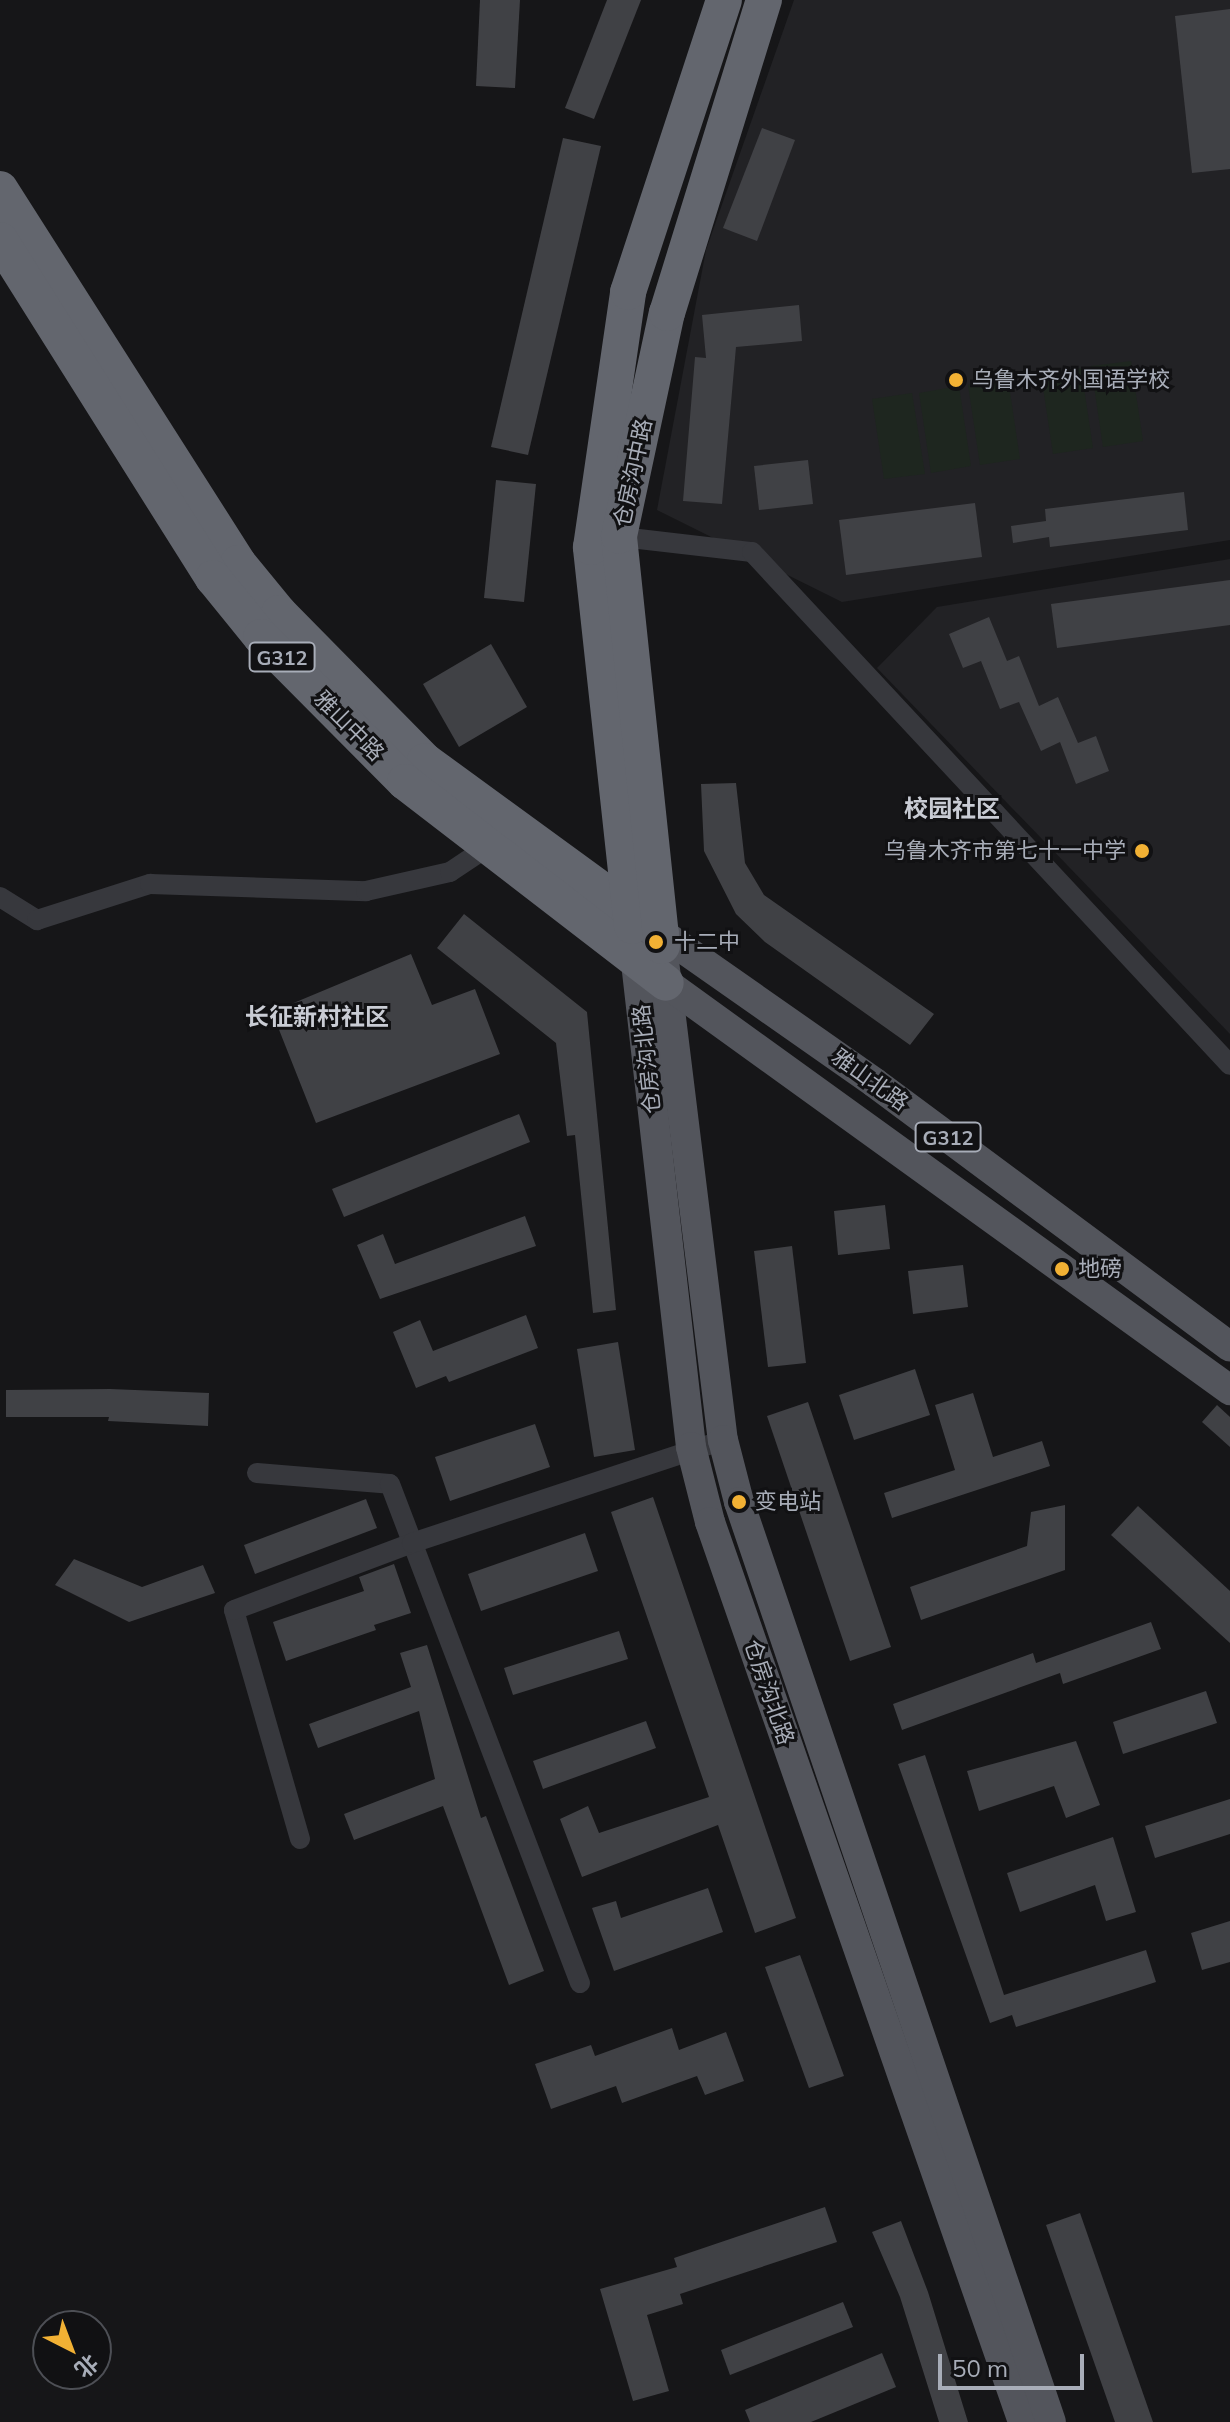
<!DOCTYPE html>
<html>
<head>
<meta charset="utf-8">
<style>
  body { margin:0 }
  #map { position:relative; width:1230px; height:2422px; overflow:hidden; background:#161618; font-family:Mulish,"Noto Sans SC",sans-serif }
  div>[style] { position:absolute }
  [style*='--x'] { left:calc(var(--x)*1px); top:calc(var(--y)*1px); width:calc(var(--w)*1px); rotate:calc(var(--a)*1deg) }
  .built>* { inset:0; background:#222225 }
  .green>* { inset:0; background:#1e261f }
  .building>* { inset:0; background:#404145 }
  .street>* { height:20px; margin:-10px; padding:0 10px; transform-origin:10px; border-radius:10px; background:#37383d }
  .primary>* { height:30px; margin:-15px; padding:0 15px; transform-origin:15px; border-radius:15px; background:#53555c }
  .highway>* { height:36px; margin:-18px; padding:0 18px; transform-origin:18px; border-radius:18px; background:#63666e }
  .dots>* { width:22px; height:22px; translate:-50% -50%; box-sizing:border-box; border:4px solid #111113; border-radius:50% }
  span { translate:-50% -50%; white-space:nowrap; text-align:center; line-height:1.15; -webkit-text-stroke:6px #111113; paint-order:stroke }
  .shield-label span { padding:2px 6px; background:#111113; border:2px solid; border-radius:6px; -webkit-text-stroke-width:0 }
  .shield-label { font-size:20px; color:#a8adb8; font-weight:700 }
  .poi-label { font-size:22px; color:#a8adb8 }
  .left { translate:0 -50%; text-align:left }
  .right { translate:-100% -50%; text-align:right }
  .street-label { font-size:22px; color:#a8adb8 }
  .neighbourhood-label { font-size:24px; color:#c9ccd4; font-weight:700 }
  .north { position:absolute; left:32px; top:2310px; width:80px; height:80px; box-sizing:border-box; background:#111113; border:2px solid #4d4f55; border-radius:50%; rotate:138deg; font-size:22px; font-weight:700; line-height:32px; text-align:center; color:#a8adb8 }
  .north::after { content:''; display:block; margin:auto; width:28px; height:36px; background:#f2b134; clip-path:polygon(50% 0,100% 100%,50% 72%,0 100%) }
  .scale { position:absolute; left:938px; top:2354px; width:146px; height:36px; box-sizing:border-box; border:4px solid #a8adb8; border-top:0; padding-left:10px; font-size:24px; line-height:28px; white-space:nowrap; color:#a8adb8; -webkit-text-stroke:6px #111113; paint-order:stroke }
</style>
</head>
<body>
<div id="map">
  <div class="built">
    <div style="clip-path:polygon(794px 0,1230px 0,1230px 540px,842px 602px,657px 510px,706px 250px)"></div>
    <div style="clip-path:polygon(1230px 559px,1230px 1034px,877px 668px,937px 607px)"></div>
  </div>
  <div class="green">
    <div style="clip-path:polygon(1131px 361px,1143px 441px,1103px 447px,1091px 366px)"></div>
    <div style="clip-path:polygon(1081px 368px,1093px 448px,1053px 454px,1041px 374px)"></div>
    <div style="clip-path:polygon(1008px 379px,1020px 459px,980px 465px,968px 385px)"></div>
    <div style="clip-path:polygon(959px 386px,971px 466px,931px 473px,919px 393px)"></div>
    <div style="clip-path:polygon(912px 393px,925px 474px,884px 479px,872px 399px)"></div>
  </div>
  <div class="building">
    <div style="clip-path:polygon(480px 0,520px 0,515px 88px,476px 86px)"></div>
    <div style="clip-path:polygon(607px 0,641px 0,594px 119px,565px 108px)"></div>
    <div style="clip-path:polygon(1230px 9px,1230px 169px,1192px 173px,1175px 16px)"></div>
    <div style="clip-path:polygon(762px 128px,795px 140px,757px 241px,723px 228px)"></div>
    <div style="clip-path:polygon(563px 138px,601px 146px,528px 455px,491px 447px)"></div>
    <div style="clip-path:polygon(799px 305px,802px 341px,736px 347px,722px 504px,683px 501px,695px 357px,706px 358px,702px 315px)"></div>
    <div style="clip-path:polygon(808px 460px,813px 504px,759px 510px,754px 466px)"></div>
    <div style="clip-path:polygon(496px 480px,536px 484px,524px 602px,484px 598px)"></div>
    <div style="clip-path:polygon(1184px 492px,1188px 530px,1050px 547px,1049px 537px,1013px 543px,1011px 526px,1046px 521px,1045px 509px)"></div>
    <div style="clip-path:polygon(975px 503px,982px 557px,846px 575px,839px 520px)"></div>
    <div style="clip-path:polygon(1230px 580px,1230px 625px,1057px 648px,1051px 604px)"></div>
    <div style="clip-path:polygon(989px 617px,1007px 661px,1019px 656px,1039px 706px,1058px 697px,1078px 743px,1096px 736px,1109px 771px,1076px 784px,1060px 742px,1041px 751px,1019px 702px,1000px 709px,981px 661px,963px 668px,949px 634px)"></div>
    <div style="clip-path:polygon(491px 644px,527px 707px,459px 747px,423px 684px)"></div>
    <div style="clip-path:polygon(736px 783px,745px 863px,764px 895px,934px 1014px,910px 1045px,765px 942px,736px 914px,704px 851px,701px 784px)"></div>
    <div style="clip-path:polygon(464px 914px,587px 1012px,616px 1310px,593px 1313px,575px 1135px,567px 1136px,556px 1043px,437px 948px)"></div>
    <div style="clip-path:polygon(411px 954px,432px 1005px,475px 989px,500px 1054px,316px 1123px,272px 1012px)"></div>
    <div style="clip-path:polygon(519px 1114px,530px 1142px,344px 1217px,332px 1189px)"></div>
    <div style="clip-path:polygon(885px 1205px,890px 1249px,838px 1255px,834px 1211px)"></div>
    <div style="clip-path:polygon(525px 1216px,536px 1246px,380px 1299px,357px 1245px,383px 1234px,395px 1264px)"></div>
    <div style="clip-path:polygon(792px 1246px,806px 1363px,768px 1367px,754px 1251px)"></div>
    <div style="clip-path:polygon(963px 1265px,968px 1307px,913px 1314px,908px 1271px)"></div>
    <div style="clip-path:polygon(526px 1315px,538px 1348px,449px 1382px,446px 1376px,416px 1388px,393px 1332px,420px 1320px,433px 1351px)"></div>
    <div style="clip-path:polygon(618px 1342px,635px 1450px,594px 1457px,577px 1349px)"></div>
    <div style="clip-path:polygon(915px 1369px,930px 1415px,854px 1440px,839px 1395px)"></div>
    <div style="clip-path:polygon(110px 1389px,209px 1393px,208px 1426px,108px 1421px,109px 1417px,6px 1417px,6px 1390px)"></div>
    <div style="clip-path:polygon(973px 1393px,993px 1457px,1042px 1441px,1050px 1466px,892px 1518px,884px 1493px,955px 1470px,935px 1405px)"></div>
    <div style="clip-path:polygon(808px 1402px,891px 1647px,850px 1661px,767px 1416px)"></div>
    <div style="clip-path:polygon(1217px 1405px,1230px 1417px,1230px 1447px,1202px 1422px)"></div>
    <div style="clip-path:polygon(535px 1424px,550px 1467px,450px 1501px,435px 1457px)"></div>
    <div style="clip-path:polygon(653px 1497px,796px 1918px,755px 1933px,718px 1825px,582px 1877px,560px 1819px,588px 1806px,599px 1833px,709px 1797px,611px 1512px)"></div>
    <div style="clip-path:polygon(366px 1499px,377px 1528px,255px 1574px,244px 1545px)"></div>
    <div style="clip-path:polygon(1065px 1505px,1065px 1570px,921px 1620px,910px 1587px,1027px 1546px,1031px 1512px)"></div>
    <div style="clip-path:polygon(1138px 1506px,1230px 1591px,1230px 1643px,1111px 1535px)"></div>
    <div style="clip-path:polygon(585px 1533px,598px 1571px,481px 1611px,468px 1574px)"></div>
    <div style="clip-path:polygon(74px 1559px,142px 1587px,203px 1565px,215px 1593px,129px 1622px,55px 1585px)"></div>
    <div style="clip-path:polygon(394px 1564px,411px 1613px,374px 1625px,376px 1630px,286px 1661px,273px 1622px,364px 1591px,359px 1577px)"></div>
    <div style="clip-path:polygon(1151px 1622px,1161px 1649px,1063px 1684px,1060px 1673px,902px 1730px,893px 1704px,1033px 1653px,1036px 1663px)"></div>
    <div style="clip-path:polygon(619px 1631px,628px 1659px,513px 1695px,504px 1668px)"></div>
    <div style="clip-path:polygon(427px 1645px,481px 1818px,486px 1816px,544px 1971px,509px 1985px,443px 1806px,354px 1840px,344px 1814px,435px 1779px,419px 1711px,318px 1748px,309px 1724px,411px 1687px,400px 1653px)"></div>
    <div style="clip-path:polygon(1206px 1691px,1217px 1723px,1123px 1754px,1113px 1722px)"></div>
    <div style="clip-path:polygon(646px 1721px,656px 1748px,543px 1789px,533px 1761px)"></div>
    <div style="clip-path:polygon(1076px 1741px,1100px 1805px,1066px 1818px,1054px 1786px,979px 1811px,967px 1771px)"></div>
    <div style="clip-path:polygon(925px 1755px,1004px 1995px,1146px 1950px,1156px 1982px,1016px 2027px,1012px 2015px,990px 2023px,898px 1764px)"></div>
    <div style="clip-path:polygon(1230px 1799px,1230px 1834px,1155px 1858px,1145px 1826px)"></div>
    <div style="clip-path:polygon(1113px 1837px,1136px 1912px,1106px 1921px,1095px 1885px,1020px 1912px,1007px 1873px)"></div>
    <div style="clip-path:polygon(708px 1888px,723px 1932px,614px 1971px,592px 1908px,616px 1901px,621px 1918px)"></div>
    <div style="clip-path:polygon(1230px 1921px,1230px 1962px,1202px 1970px,1191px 1933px)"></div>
    <div style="clip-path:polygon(800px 1955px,844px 2076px,809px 2088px,765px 1967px)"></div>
    <div style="clip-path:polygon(672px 2028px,679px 2050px,726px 2032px,744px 2081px,705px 2095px,697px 2076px,622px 2103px,616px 2086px,551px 2109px,535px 2064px,591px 2045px,595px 2056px)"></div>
    <div style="clip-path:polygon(825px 2207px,837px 2242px,680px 2294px,683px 2304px,647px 2315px,669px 2391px,633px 2401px,600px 2289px,677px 2267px,674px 2258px)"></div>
    <div style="clip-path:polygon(1080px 2213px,1153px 2422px,1115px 2422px,1046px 2225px)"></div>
    <div style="clip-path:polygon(901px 2221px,928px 2292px,968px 2422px,939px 2422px,900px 2297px,872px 2232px)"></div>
    <div style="clip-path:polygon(843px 2302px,853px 2327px,730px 2375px,721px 2350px)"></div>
    <div style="clip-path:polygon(882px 2353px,896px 2387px,811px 2422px,750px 2422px,745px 2410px)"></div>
  </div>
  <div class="street">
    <div style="--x:613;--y:536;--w:140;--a:6.6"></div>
    <div style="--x:752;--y:552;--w:701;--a:47.02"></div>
    <div style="--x:0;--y:897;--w:44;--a:31.9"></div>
    <div style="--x:37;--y:920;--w:119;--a:-17.7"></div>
    <div style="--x:150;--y:884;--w:216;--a:1.9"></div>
    <div style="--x:366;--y:891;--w:86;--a:-12.7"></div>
    <div style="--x:450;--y:872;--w:47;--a:-33.7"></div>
    <div style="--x:257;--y:1473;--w:133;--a:4.7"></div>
    <div style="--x:390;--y:1484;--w:534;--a:69.16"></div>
    <div style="--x:300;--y:1839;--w:238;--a:-106.1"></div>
    <div style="--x:234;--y:1610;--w:190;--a:-20.6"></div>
    <div style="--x:412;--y:1543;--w:328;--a:-18.3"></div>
  </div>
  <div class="primary">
    <div style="--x:661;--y:933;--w:261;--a:35"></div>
    <div style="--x:875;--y:1083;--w:442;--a:36.6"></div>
    <div style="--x:634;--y:945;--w:505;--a:83.52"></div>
    <div style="--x:691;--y:1447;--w:77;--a:75.8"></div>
    <div style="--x:710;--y:1522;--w:953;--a:70.82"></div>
    <div style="--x:664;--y:961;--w:483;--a:83"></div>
    <div style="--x:723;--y:1440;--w:64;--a:75.5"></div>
    <div style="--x:739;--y:1502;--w:971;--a:71.27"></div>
    <div style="--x:666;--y:983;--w:696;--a:35.82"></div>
  </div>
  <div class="highway">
    <div style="--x:0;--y:189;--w:443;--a:57.5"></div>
    <div style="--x:238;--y:563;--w:65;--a:50.6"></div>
    <div style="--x:279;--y:613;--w:208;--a:45.4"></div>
    <div style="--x:425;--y:761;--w:292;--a:36.1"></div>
    <div style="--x:0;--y:240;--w:400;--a:57.8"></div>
    <div style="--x:213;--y:578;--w:76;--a:50.9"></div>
    <div style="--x:261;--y:637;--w:204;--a:45.2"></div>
    <div style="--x:405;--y:782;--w:329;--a:37.6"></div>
    <div style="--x:632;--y:926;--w:381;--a:-96.2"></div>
    <div style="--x:591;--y:547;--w:258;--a:-81.7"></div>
    <div style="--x:628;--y:292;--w:307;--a:-71.8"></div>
    <div style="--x:662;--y:946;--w:412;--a:-96"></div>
    <div style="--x:619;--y:536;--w:228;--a:-77.9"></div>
    <div style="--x:667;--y:313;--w:328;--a:-72.8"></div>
  </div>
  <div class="dots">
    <div style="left:956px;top:380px;background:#f2b134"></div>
    <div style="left:1142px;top:851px;background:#f2b134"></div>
    <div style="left:656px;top:942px;background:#f2b134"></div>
    <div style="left:1062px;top:1269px;background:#f2b134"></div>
    <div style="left:739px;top:1502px;background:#f2b134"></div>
  </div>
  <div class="shield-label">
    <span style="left:282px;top:657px">G312</span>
    <span style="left:948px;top:1137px">G312</span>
  </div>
  <div class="poi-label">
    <span class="left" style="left:972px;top:380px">乌鲁木齐外国语学校</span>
    <span class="right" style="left:1126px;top:851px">乌鲁木齐市第七十一中学</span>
    <span class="left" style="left:674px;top:942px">十二中</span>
    <span class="left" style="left:1078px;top:1269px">地磅</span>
    <span class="left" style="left:755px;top:1502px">变电站</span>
  </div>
  <div class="street-label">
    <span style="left:633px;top:473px;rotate:-78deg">仓房沟中路</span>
    <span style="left:349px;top:726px;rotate:45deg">雅山中路</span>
    <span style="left:647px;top:1059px;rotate:-96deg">仓房沟北路</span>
    <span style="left:870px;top:1080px;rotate:36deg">雅山北路</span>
    <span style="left:769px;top:1692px;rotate:71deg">仓房沟北路</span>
  </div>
  <div class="neighbourhood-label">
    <span style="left:952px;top:809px">校园社区</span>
    <span style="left:317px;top:1017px">长征新村社区</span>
  </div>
  <div class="north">北</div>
  <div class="scale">50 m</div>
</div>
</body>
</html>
